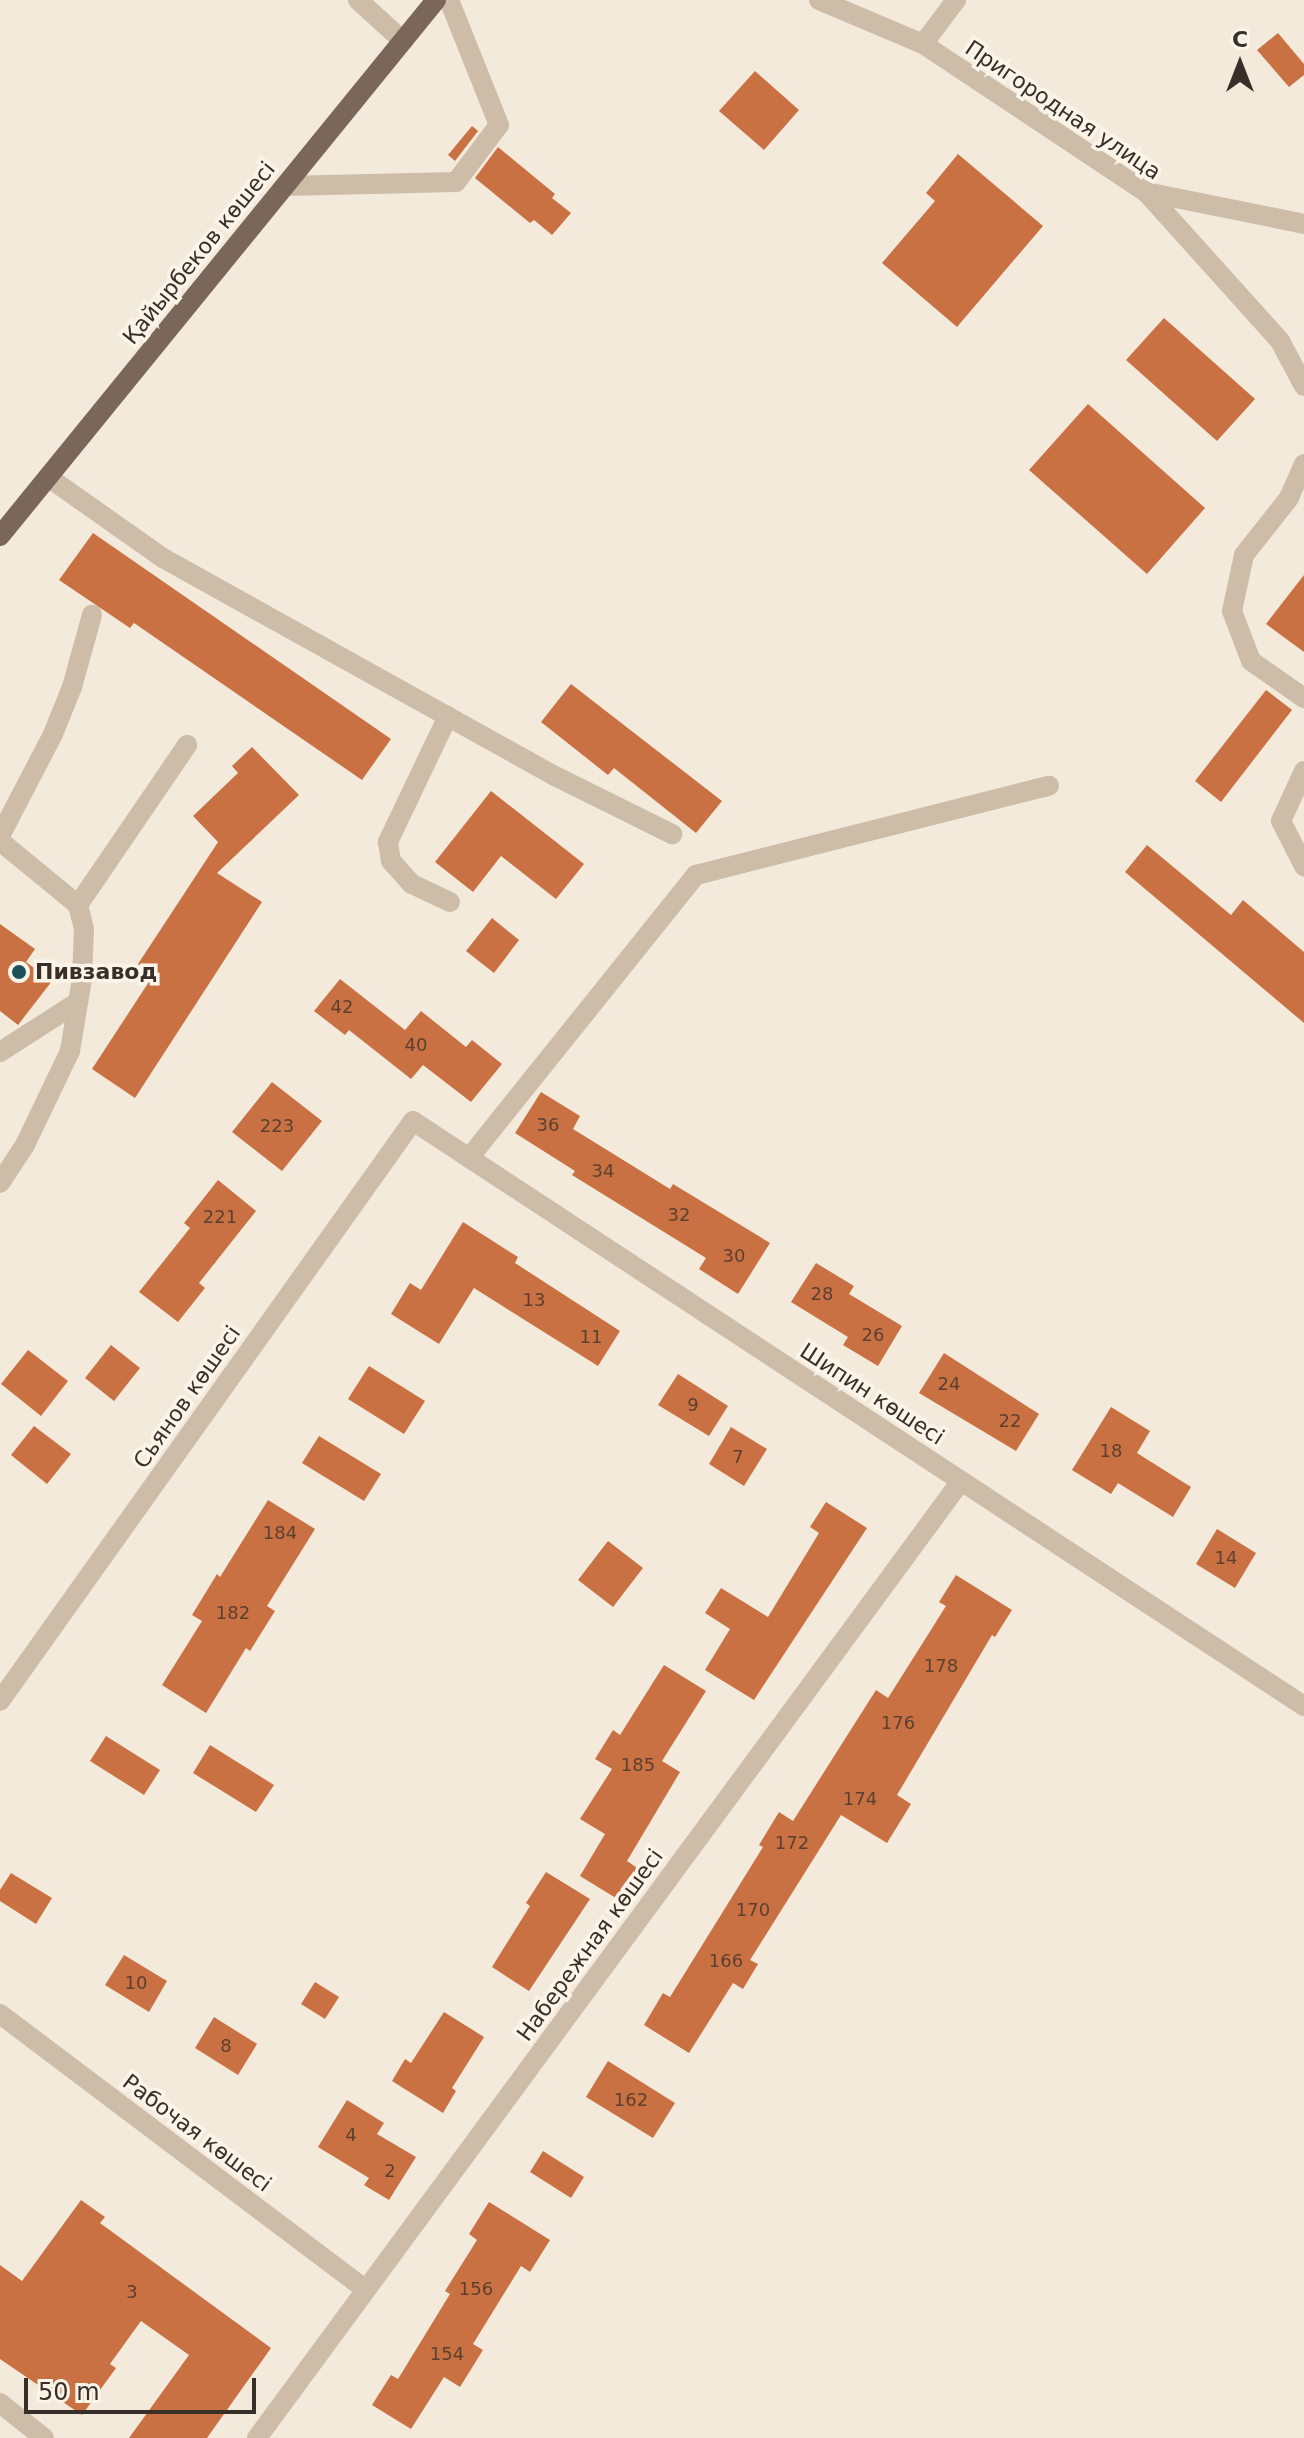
<!DOCTYPE html>
<html>
<head>
<meta charset="utf-8">
<style>
  body { margin:0 }
  #map { position:relative; width:1304px; height:2438px; overflow:hidden; background:#f3eadc; font-family:"DejaVu Sans",sans-serif }
  div>[style] { position:absolute }
  [style*='--x'] { left:calc(var(--x)*1px); top:calc(var(--y)*1px); width:calc(var(--w)*1px); rotate:calc(var(--a)*1deg) }
  .building>* { inset:0; background:#ca7143 }
  .minor>* { height:20px; margin:-10px; padding:0 10px; transform-origin:10px; border-radius:10px; background:#ccbca8 }
  .major>* { height:20px; margin:-10px; padding:0 10px; transform-origin:10px; border-radius:10px; background:#7b6759 }
  .dots>* { width:22px; height:22px; translate:-50% -50%; box-sizing:border-box; border:4px solid #faf4e9; border-radius:50% }
  span { translate:-50% -50%; white-space:nowrap; text-align:center; line-height:1.15; -webkit-text-stroke:7px #faf4e9; paint-order:stroke }
  .number-label { font-size:18px; color:#5c402f }
  .number-label span { -webkit-text-stroke-width:0 }
  .street-label { font-size:22px; color:#382f28 }
  .poi-label { font-size:22px; color:#382f28; font-weight:700 }
  .left { translate:0 -50%; text-align:left }
  .north { position:absolute; left:1200px; top:24px; width:80px; height:80px; -webkit-text-stroke:6px #faf4e9; paint-order:stroke; rotate:0deg; font-size:22px; font-weight:700; line-height:32px; text-align:center; color:#382f28 }
  .north::after { content:''; display:block; margin:auto; width:28px; height:36px; background:#382f28; clip-path:polygon(50% 0,100% 100%,50% 72%,0 100%) }
  .scale { position:absolute; left:24px; top:2378px; width:232px; height:36px; box-sizing:border-box; border:4px solid #382f28; border-top:0; padding-left:10px; font-size:24px; line-height:28px; white-space:nowrap; color:#382f28; -webkit-text-stroke:6px #faf4e9; paint-order:stroke }
</style>
</head>
<body>
<div id="map">
  <div class="building">
    <div style="clip-path:polygon(1278px 33px,1304px 64px,1304px 75px,1289px 87px,1257px 50px)"></div>
    <div style="clip-path:polygon(755px 71px,799px 110px,764px 150px,719px 111px)"></div>
    <div style="clip-path:polygon(472px 126px,478px 131px,455px 161px,448px 155px)"></div>
    <div style="clip-path:polygon(498px 147px,555px 194px,552px 198px,571px 213px,552px 235px,534px 220px,530px 223px,475px 178px)"></div>
    <div style="clip-path:polygon(958px 154px,1043px 226px,957px 327px,882px 263px,935px 201px,926px 193px)"></div>
    <div style="clip-path:polygon(1164px 318px,1255px 399px,1217px 441px,1126px 360px)"></div>
    <div style="clip-path:polygon(1088px 404px,1205px 508px,1147px 574px,1029px 470px)"></div>
    <div style="clip-path:polygon(93px 533px,391px 739px,362px 780px,134px 623px,130px 628px,59px 580px)"></div>
    <div style="clip-path:polygon(1304px 575px,1304px 652px,1266px 624px)"></div>
    <div style="clip-path:polygon(571px 684px,722px 801px,696px 833px,614px 768px,608px 775px,541px 722px)"></div>
    <div style="clip-path:polygon(1266px 690px,1292px 710px,1221px 802px,1195px 781px)"></div>
    <div style="clip-path:polygon(252px 747px,299px 795px,217px 873px,262px 902px,135px 1098px,92px 1069px,154px 974px,138px 964px,218px 842px,193px 816px,238px 773px,232px 766px)"></div>
    <div style="clip-path:polygon(491px 791px,584px 864px,556px 899px,501px 856px,473px 892px,435px 862px)"></div>
    <div style="clip-path:polygon(1147px 845px,1231px 915px,1243px 900px,1304px 952px,1304px 1023px,1125px 872px)"></div>
    <div style="clip-path:polygon(492px 918px,519px 940px,494px 973px,466px 951px)"></div>
    <div style="clip-path:polygon(0 924px,35px 949px,26px 962px,52px 981px,18px 1025px,0 1011px)"></div>
    <div style="clip-path:polygon(340px 979px,405px 1030px,421px 1011px,466px 1047px,472px 1040px,502px 1064px,471px 1102px,423px 1065px,411px 1079px,349px 1030px,345px 1035px,314px 1011px)"></div>
    <div style="clip-path:polygon(272px 1082px,322px 1121px,282px 1171px,232px 1132px)"></div>
    <div style="clip-path:polygon(541px 1092px,580px 1116px,573px 1129px,670px 1189px,673px 1184px,770px 1243px,738px 1294px,699px 1269px,706px 1258px,572px 1175px,575px 1171px,515px 1133px)"></div>
    <div style="clip-path:polygon(218px 1180px,256px 1211px,199px 1283px,205px 1288px,178px 1322px,139px 1292px,190px 1228px,184px 1223px)"></div>
    <div style="clip-path:polygon(463px 1222px,518px 1257px,515px 1263px,620px 1331px,598px 1366px,474px 1288px,439px 1344px,391px 1314px,410px 1283px,421px 1290px)"></div>
    <div style="clip-path:polygon(816px 1263px,854px 1286px,849px 1294px,902px 1326px,878px 1366px,843px 1345px,848px 1337px,791px 1302px)"></div>
    <div style="clip-path:polygon(111px 1345px,140px 1368px,114px 1401px,85px 1378px)"></div>
    <div style="clip-path:polygon(28px 1350px,68px 1381px,41px 1416px,1px 1384px)"></div>
    <div style="clip-path:polygon(944px 1353px,1039px 1414px,1016px 1451px,919px 1393px)"></div>
    <div style="clip-path:polygon(369px 1366px,425px 1401px,404px 1434px,348px 1399px)"></div>
    <div style="clip-path:polygon(678px 1374px,728px 1406px,709px 1436px,658px 1405px)"></div>
    <div style="clip-path:polygon(1111px 1407px,1150px 1431px,1137px 1453px,1191px 1487px,1173px 1517px,1118px 1483px,1111px 1494px,1072px 1470px)"></div>
    <div style="clip-path:polygon(34px 1426px,71px 1454px,47px 1484px,11px 1455px)"></div>
    <div style="clip-path:polygon(731px 1427px,767px 1449px,744px 1486px,709px 1464px)"></div>
    <div style="clip-path:polygon(319px 1436px,381px 1474px,364px 1501px,302px 1463px)"></div>
    <div style="clip-path:polygon(268px 1500px,315px 1529px,267px 1606px,275px 1611px,250px 1651px,246px 1648px,206px 1713px,162px 1685px,202px 1621px,192px 1615px,217px 1574px,220px 1577px)"></div>
    <div style="clip-path:polygon(826px 1502px,867px 1528px,754px 1700px,705px 1670px,730px 1629px,705px 1613px,721px 1588px,768px 1617px,819px 1533px,810px 1527px)"></div>
    <div style="clip-path:polygon(1217px 1529px,1256px 1553px,1235px 1588px,1196px 1564px)"></div>
    <div style="clip-path:polygon(608px 1541px,643px 1568px,613px 1607px,578px 1580px)"></div>
    <div style="clip-path:polygon(956px 1575px,1012px 1610px,995px 1637px,992px 1635px,897px 1795px,911px 1804px,887px 1843px,841px 1815px,750px 1960px,758px 1964px,743px 1989px,733px 1983px,689px 2053px,644px 2025px,663px 1993px,670px 1997px,763px 1847px,759px 1845px,779px 1812px,793px 1821px,876px 1690px,888px 1698px,946px 1606px,939px 1602px)"></div>
    <div style="clip-path:polygon(664px 1665px,706px 1691px,662px 1761px,680px 1772px,627px 1861px,643px 1872px,624px 1903px,580px 1876px,605px 1834px,580px 1819px,612px 1769px,595px 1759px,613px 1730px,620px 1735px)"></div>
    <div style="clip-path:polygon(106px 1736px,160px 1770px,144px 1795px,90px 1761px)"></div>
    <div style="clip-path:polygon(210px 1745px,274px 1785px,256px 1812px,193px 1773px)"></div>
    <div style="clip-path:polygon(546px 1872px,590px 1899px,529px 1991px,492px 1967px,530px 1906px,526px 1903px)"></div>
    <div style="clip-path:polygon(11px 1873px,52px 1898px,36px 1924px,0 1901px,0 1890px)"></div>
    <div style="clip-path:polygon(124px 1955px,167px 1981px,149px 2012px,105px 1985px)"></div>
    <div style="clip-path:polygon(315px 1982px,339px 1997px,325px 2019px,301px 2004px)"></div>
    <div style="clip-path:polygon(444px 2012px,484px 2037px,452px 2088px,456px 2091px,443px 2113px,392px 2081px,405px 2059px,411px 2063px)"></div>
    <div style="clip-path:polygon(214px 2017px,257px 2044px,238px 2075px,195px 2048px)"></div>
    <div style="clip-path:polygon(608px 2061px,675px 2103px,653px 2138px,586px 2097px)"></div>
    <div style="clip-path:polygon(347px 2100px,384px 2123px,377px 2134px,416px 2157px,389px 2200px,364px 2185px,369px 2178px,318px 2147px)"></div>
    <div style="clip-path:polygon(543px 2151px,584px 2177px,571px 2198px,530px 2172px)"></div>
    <div style="clip-path:polygon(81px 2200px,105px 2217px,100px 2223px,271px 2348px,207px 2438px,129px 2438px,189px 2355px,141px 2321px,110px 2364px,116px 2368px,82px 2415px,0 2359px,0 2265px,22px 2281px)"></div>
    <div style="clip-path:polygon(489px 2202px,550px 2240px,530px 2272px,521px 2266px,473px 2344px,483px 2350px,460px 2387px,444px 2377px,411px 2429px,372px 2405px,391px 2375px,398px 2379px,450px 2294px,445px 2291px,477px 2240px,469px 2234px)"></div>
  </div>
  <div class="minor">
    <div style="--x:358;--y:0;--w:61;--a:42.3"></div>
    <div style="--x:819;--y:0;--w:113;--a:22.9"></div>
    <div style="--x:923;--y:44;--w:268;--a:33.6"></div>
    <div style="--x:1146;--y:192;--w:200;--a:48"></div>
    <div style="--x:1280;--y:341;--w:51;--a:61.9"></div>
    <div style="--x:923;--y:44;--w:55;--a:-53.1"></div>
    <div style="--x:285;--y:186;--w:171;--a:-1.3"></div>
    <div style="--x:456;--y:182;--w:71;--a:-53"></div>
    <div style="--x:499;--y:125;--w:135;--a:-111.8"></div>
    <div style="--x:1146;--y:192;--w:161;--a:11.4"></div>
    <div style="--x:1304;--y:464;--w:37;--a:114"></div>
    <div style="--x:1289;--y:498;--w:73;--a:128.3"></div>
    <div style="--x:1244;--y:555;--w:57;--a:102.1"></div>
    <div style="--x:1232;--y:611;--w:53;--a:69.2"></div>
    <div style="--x:1251;--y:661;--w:65;--a:34.9"></div>
    <div style="--x:48;--y:477;--w:141;--a:35.2"></div>
    <div style="--x:163;--y:558;--w:449;--a:29.1"></div>
    <div style="--x:555;--y:776;--w:131;--a:26.4"></div>
    <div style="--x:448;--y:716;--w:140;--a:115.5"></div>
    <div style="--x:388;--y:842;--w:19;--a:81"></div>
    <div style="--x:391;--y:861;--w:31;--a:48"></div>
    <div style="--x:412;--y:884;--w:42;--a:25.3"></div>
    <div style="--x:1304;--y:771;--w:55;--a:114.7"></div>
    <div style="--x:1281;--y:821;--w:51;--a:62.9"></div>
    <div style="--x:0;--y:836;--w:115;--a:-62.5"></div>
    <div style="--x:53;--y:734;--w:51;--a:-68"></div>
    <div style="--x:72;--y:687;--w:75;--a:-74.5"></div>
    <div style="--x:0;--y:841;--w:101;--a:39.4"></div>
    <div style="--x:78;--y:905;--w:25;--a:76"></div>
    <div style="--x:84;--y:929;--w:50;--a:92.3"></div>
    <div style="--x:82;--y:979;--w:73;--a:99.5"></div>
    <div style="--x:70;--y:1051;--w:104;--a:115.6"></div>
    <div style="--x:25;--y:1145;--w:45;--a:123.3"></div>
    <div style="--x:78;--y:905;--w:194;--a:-55.7"></div>
    <div style="--x:0;--y:1052;--w:93;--a:-32.7"></div>
    <div style="--x:469;--y:1158;--w:363;--a:-51.3"></div>
    <div style="--x:696;--y:875;--w:364;--a:-14.2"></div>
    <div style="--x:0;--y:1701;--w:712;--a:-54.55"></div>
    <div style="--x:413;--y:1121;--w:1066;--a:33.29"></div>
    <div style="--x:0;--y:2014;--w:458;--a:37"></div>
    <div style="--x:0;--y:2403;--w:56;--a:38.5"></div>
    <div style="--x:257;--y:2438;--w:1188;--a:-53.66"></div>
  </div>
  <div class="major">
    <div style="--x:0;--y:536;--w:691;--a:-50.87"></div>
  </div>
  <div class="dots">
    <div style="left:19px;top:972px;background:#1c515b"></div>
  </div>
  <div class="number-label">
    <span style="left:342px;top:1007px">42</span>
    <span style="left:416px;top:1045px">40</span>
    <span style="left:548px;top:1125px">36</span>
    <span style="left:277px;top:1126px">223</span>
    <span style="left:603px;top:1171px">34</span>
    <span style="left:679px;top:1215px">32</span>
    <span style="left:220px;top:1217px">221</span>
    <span style="left:734px;top:1256px">30</span>
    <span style="left:822px;top:1294px">28</span>
    <span style="left:534px;top:1300px">13</span>
    <span style="left:873px;top:1335px">26</span>
    <span style="left:591px;top:1337px">11</span>
    <span style="left:949px;top:1384px">24</span>
    <span style="left:693px;top:1405px">9</span>
    <span style="left:1010px;top:1421px">22</span>
    <span style="left:1111px;top:1451px">18</span>
    <span style="left:738px;top:1457px">7</span>
    <span style="left:280px;top:1533px">184</span>
    <span style="left:1226px;top:1558px">14</span>
    <span style="left:233px;top:1613px">182</span>
    <span style="left:941px;top:1666px">178</span>
    <span style="left:898px;top:1723px">176</span>
    <span style="left:638px;top:1765px">185</span>
    <span style="left:860px;top:1799px">174</span>
    <span style="left:792px;top:1843px">172</span>
    <span style="left:753px;top:1910px">170</span>
    <span style="left:726px;top:1961px">166</span>
    <span style="left:136px;top:1983px">10</span>
    <span style="left:226px;top:2046px">8</span>
    <span style="left:631px;top:2100px">162</span>
    <span style="left:351px;top:2135px">4</span>
    <span style="left:390px;top:2171px">2</span>
    <span style="left:476px;top:2289px">156</span>
    <span style="left:132px;top:2292px">3</span>
    <span style="left:447px;top:2354px">154</span>
  </div>
  <div class="street-label">
    <span style="left:1063px;top:110px;rotate:34deg">Пригородная улица</span>
    <span style="left:199px;top:253px;rotate:-51deg">Қайырбеков көшесі</span>
    <span style="left:872px;top:1394px;rotate:33deg">Шипин көшесі</span>
    <span style="left:187px;top:1397px;rotate:-55deg">Сьянов көшесі</span>
    <span style="left:590px;top:1945px;rotate:-54deg">Набережная көшесі</span>
    <span style="left:197px;top:2133px;rotate:37deg">Рабочая көшесі</span>
  </div>
  <div class="poi-label">
    <span class="left" style="left:35px;top:972px">Пивзавод</span>
  </div>
  <div class="north">С</div>
  <div class="scale">50 m</div>
</div>
</body>
</html>
